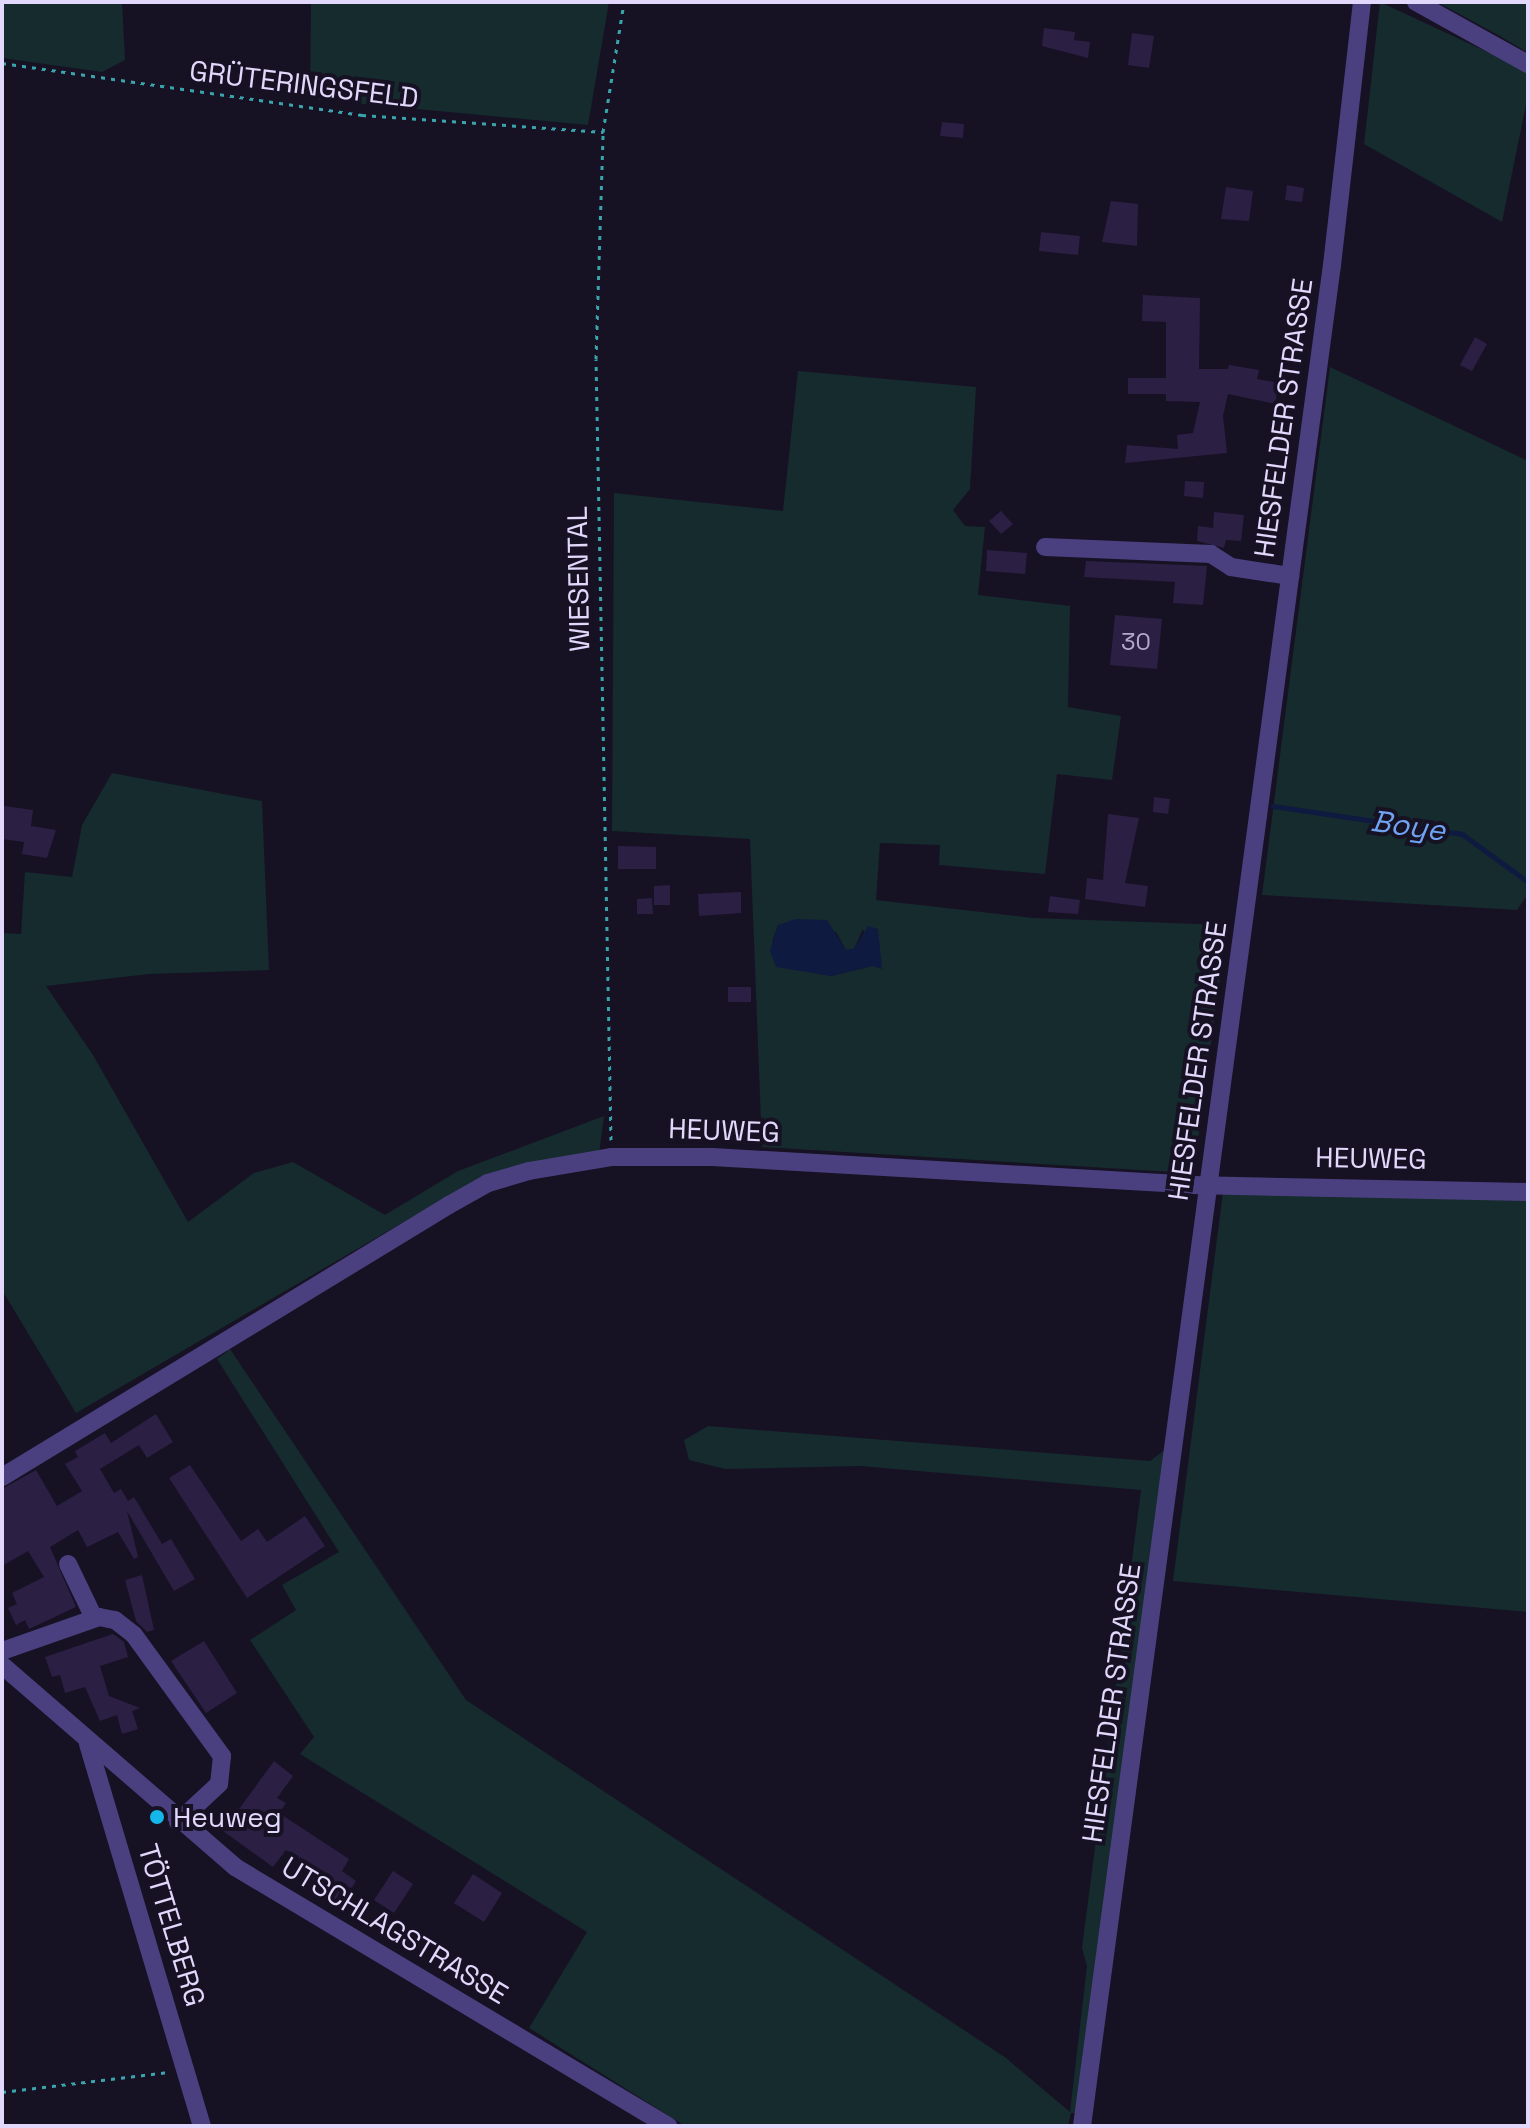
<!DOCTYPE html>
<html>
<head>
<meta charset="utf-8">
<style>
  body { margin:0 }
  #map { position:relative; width:1530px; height:2128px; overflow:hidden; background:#171124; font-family:"Space Grotesk",sans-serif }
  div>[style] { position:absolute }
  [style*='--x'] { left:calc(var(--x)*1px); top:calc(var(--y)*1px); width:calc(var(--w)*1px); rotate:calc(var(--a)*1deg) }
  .green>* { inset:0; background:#152b2e }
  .water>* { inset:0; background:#0f1a40 }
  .stream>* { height:5px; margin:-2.5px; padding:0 2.5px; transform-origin:2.5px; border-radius:2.5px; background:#0f1a40 }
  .building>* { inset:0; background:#2b1f44 }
  .path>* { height:3px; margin-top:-1.5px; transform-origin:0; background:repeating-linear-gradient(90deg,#3aa4ad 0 4px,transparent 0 10px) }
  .minor>* { height:18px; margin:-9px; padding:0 9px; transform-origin:9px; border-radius:9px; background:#4b407f }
  .dots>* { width:22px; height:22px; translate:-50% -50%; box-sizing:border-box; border:4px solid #171124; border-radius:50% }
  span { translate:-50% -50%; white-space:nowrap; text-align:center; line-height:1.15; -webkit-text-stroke:8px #171124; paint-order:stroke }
  .number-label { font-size:24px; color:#b4aace }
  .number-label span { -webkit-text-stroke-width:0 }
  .street-label { font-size:28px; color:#e1d8fc }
  .poi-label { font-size:28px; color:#e1d8fc }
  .left { translate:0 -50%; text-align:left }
  .water-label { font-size:30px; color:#6fa3f2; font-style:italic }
  .frame { position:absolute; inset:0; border:4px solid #e1d8fc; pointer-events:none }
</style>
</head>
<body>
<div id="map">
  <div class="green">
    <div style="clip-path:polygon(2px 2px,122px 2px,125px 60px,102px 72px,2px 58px)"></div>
    <div style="clip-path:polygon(311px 2px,609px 2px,588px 125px,310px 99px)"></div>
    <div style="clip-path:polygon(1380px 2px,1528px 71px,1528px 95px,1502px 222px,1364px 144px)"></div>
    <div style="clip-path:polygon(1437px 2px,1528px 2px,1528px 53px,1500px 36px)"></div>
    <div style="clip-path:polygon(1330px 367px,1528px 461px,1528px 894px,1517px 910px,1262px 895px)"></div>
    <div style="clip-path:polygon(evenodd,798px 371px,976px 387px,970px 489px,953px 510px,965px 526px,985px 527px,978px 595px,1070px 606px,1068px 707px,1121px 716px,1112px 780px,1057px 774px,1045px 874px,939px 865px,940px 845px,880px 843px,876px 900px,1033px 918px,1227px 925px,1194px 1170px,1189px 1173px,762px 1147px,750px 839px,612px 831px,614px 493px,783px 511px,798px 371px,778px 925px,836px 932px,846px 950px,854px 949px,863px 929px,872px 966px,831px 976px,792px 968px,772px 942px,778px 925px)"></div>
    <div style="clip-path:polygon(112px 773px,262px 801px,269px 970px,149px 974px,46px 986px,93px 1055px,188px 1222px,254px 1173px,293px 1162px,385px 1215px,458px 1171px,604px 1116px,599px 1153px,484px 1175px,76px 1413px,2px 1290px,2px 933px,21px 934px,25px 872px,72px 877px,82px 825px)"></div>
    <div style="clip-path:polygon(1223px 1192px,1528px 1200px,1528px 1612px,1173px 1581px)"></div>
    <div style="clip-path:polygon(230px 1349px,466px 1700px,1006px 2058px,1070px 2112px,1087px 1966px,1082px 1948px,1141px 1490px,860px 1466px,725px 1469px,689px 1460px,684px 1440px,708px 1426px,1150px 1461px,1166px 1449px,1080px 2113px,1071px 2113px,1068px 2126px,685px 2126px,529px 2028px,587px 1932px,300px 1754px,314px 1737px,250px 1640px,296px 1610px,282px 1585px,339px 1552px,217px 1359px)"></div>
  </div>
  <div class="water">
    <div style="clip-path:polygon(796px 919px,827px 920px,846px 950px,854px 949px,868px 926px,878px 929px,882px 969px,872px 966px,831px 976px,776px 967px,770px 951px,778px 925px)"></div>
  </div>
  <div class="stream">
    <div style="--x:1273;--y:806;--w:191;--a:8.4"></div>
    <div style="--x:1462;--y:834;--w:82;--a:36"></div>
  </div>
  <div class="building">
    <div style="clip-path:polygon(1044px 28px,1075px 32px,1074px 40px,1090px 42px,1088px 58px,1042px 46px)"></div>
    <div style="clip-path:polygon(1132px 33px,1154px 36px,1149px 68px,1128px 65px)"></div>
    <div style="clip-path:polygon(942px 122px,964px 124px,963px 138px,940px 136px)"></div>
    <div style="clip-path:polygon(1287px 185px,1304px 188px,1302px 202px,1285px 200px)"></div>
    <div style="clip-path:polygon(1226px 187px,1253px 191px,1249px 221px,1221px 219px)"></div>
    <div style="clip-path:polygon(1111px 201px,1138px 204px,1137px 246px,1102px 242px)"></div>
    <div style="clip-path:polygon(1041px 232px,1080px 236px,1078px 255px,1039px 251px)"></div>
    <div style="clip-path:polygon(1143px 295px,1200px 298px,1199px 369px,1228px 369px,1229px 365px,1259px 370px,1257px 379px,1279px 383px,1275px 404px,1228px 394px,1223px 416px,1227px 453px,1125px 463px,1127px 445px,1178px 449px,1177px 435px,1193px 433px,1200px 402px,1166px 401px,1166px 394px,1128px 394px,1128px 378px,1166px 378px,1166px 322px,1142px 321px)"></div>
    <div style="clip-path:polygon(1475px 337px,1487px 344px,1472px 371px,1460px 365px)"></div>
    <div style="clip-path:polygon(1185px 481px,1204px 482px,1203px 498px,1184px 496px)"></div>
    <div style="clip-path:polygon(1001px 511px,1013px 524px,1001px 534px,989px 521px)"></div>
    <div style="clip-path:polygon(1214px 512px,1244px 515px,1241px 541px,1226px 540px,1224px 548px,1197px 541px,1198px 526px,1213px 528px)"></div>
    <div style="clip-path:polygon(987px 550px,1027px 553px,1025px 574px,986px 571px)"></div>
    <div style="clip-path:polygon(1086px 561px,1207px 566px,1203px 605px,1173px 603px,1175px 582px,1084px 577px)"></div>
    <div style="clip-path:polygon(1115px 615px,1162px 619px,1157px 669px,1110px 665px)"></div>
    <div style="clip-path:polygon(1154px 797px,1170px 799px,1168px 814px,1153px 812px)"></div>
    <div style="clip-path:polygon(4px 806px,33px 810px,31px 826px,56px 830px,47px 858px,22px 854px,24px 842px,2px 839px)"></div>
    <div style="clip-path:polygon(1108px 814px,1139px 818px,1125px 883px,1148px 886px,1145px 907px,1085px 899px,1087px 878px,1103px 880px)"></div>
    <div style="clip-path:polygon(618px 846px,656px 847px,656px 869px,618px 869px)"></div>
    <div style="clip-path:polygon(670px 885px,670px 905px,654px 905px,654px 886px)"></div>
    <div style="clip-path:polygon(741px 892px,741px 913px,699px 916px,698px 894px)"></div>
    <div style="clip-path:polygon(1050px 896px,1080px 900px,1078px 914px,1048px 912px)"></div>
    <div style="clip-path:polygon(652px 898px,653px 914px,637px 914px,637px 899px)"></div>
    <div style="clip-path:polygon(728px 987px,751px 987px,751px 1002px,728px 1002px)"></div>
    <div style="clip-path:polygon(156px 1414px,173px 1442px,147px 1458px,139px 1445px,100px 1469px,114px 1493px,121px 1489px,128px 1501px,134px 1497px,162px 1544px,171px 1539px,195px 1579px,174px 1591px,127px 1511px,138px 1557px,134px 1559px,118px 1532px,87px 1547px,78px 1530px,50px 1547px,76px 1607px,29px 1629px,25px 1620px,16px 1625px,8px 1608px,17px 1604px,12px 1593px,44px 1577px,28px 1551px,2px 1566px,2px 1489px,36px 1470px,57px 1506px,82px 1491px,65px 1464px,78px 1457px,75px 1451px,105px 1433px,111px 1443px)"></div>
    <div style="clip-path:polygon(190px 1465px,241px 1541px,258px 1529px,267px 1542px,305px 1516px,325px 1546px,247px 1598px,169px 1478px)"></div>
    <div style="clip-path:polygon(142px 1575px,154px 1630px,147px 1632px,136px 1621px,125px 1580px)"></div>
    <div style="clip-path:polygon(113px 1634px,124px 1642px,128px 1657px,100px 1666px,109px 1696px,140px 1708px,132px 1711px,138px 1729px,122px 1734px,117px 1715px,100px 1721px,85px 1687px,65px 1693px,60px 1675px,52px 1677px,45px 1657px)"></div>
    <div style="clip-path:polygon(204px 1641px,237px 1693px,206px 1713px,171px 1661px)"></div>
    <div style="clip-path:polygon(274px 1761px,293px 1776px,277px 1798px,286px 1803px,279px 1813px,349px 1859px,342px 1871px,356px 1881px,341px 1905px,308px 1885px,317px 1869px,286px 1850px,273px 1867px,223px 1831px)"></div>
    <div style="clip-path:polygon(393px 1871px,413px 1884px,394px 1913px,374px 1900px)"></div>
    <div style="clip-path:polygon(473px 1874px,502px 1893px,484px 1922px,454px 1903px)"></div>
  </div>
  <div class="path">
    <div style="--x:2;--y:63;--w:364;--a:8.2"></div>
    <div style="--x:362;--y:115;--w:242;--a:4"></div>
    <div style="--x:611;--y:1140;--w:781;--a:-91.1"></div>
    <div style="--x:596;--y:359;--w:227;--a:-88.2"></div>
    <div style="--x:603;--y:132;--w:132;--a:-80.8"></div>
    <div style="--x:2;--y:2092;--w:168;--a:-6.8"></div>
  </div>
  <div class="minor">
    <div style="--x:1416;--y:2;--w:128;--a:29"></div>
    <div style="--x:1045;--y:547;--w:166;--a:2.4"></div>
    <div style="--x:1211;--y:554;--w:24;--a:33"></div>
    <div style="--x:1231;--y:567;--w:60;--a:8.7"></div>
    <div style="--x:2;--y:1477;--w:523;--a:-31.32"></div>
    <div style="--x:449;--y:1205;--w:45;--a:-29.4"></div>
    <div style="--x:488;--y:1183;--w:43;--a:-16.3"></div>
    <div style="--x:529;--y:1171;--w:83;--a:-9.7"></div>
    <div style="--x:611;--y:1157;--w:101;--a:0"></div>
    <div style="--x:712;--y:1157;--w:480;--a:3.3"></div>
    <div style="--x:1191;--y:1185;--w:337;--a:1.2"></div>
    <div style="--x:68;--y:1564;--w:60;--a:64.3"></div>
    <div style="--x:2;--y:1651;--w:103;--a:-19.3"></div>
    <div style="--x:99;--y:1617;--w:16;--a:11"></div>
    <div style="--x:115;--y:1620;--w:24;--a:38"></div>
    <div style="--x:134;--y:1635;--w:150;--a:54"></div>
    <div style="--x:222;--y:1756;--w:28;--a:96"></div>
    <div style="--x:219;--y:1784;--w:56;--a:137.2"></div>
    <div style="--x:2;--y:1665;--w:308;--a:40.9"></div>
    <div style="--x:235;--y:1867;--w:505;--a:30.89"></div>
    <div style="--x:88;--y:1744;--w:399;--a:73.4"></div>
    <div style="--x:1082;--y:2126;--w:1878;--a:-82.35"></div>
    <div style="--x:1332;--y:265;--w:265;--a:-83.5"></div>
  </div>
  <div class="dots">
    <div style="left:157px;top:1817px;background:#15b7ea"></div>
  </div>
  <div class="number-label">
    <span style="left:1136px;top:642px">30</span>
  </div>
  <div class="street-label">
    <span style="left:304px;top:84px;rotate:7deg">GRÜTERINGSFELD</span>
    <span style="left:1283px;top:418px;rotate:-82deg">HIESFELDER STRASSE</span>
    <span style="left:578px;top:579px;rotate:-91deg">WIESENTAL</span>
    <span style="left:1197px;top:1061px;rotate:-82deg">HIESFELDER STRASSE</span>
    <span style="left:724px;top:1130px;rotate:2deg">HEUWEG</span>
    <span style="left:1371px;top:1158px;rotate:1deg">HEUWEG</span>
    <span style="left:1111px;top:1703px;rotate:-82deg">HIESFELDER STRASSE</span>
    <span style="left:172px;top:1925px;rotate:73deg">TÖTTELBERG</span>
    <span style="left:395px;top:1930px;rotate:31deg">UTSCHLAGSTRASSE</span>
  </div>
  <div class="poi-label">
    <span class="left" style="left:173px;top:1817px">Heuweg</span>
  </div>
  <div class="water-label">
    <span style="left:1408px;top:826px;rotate:8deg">Boye</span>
  </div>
  <div class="frame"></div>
</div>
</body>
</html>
